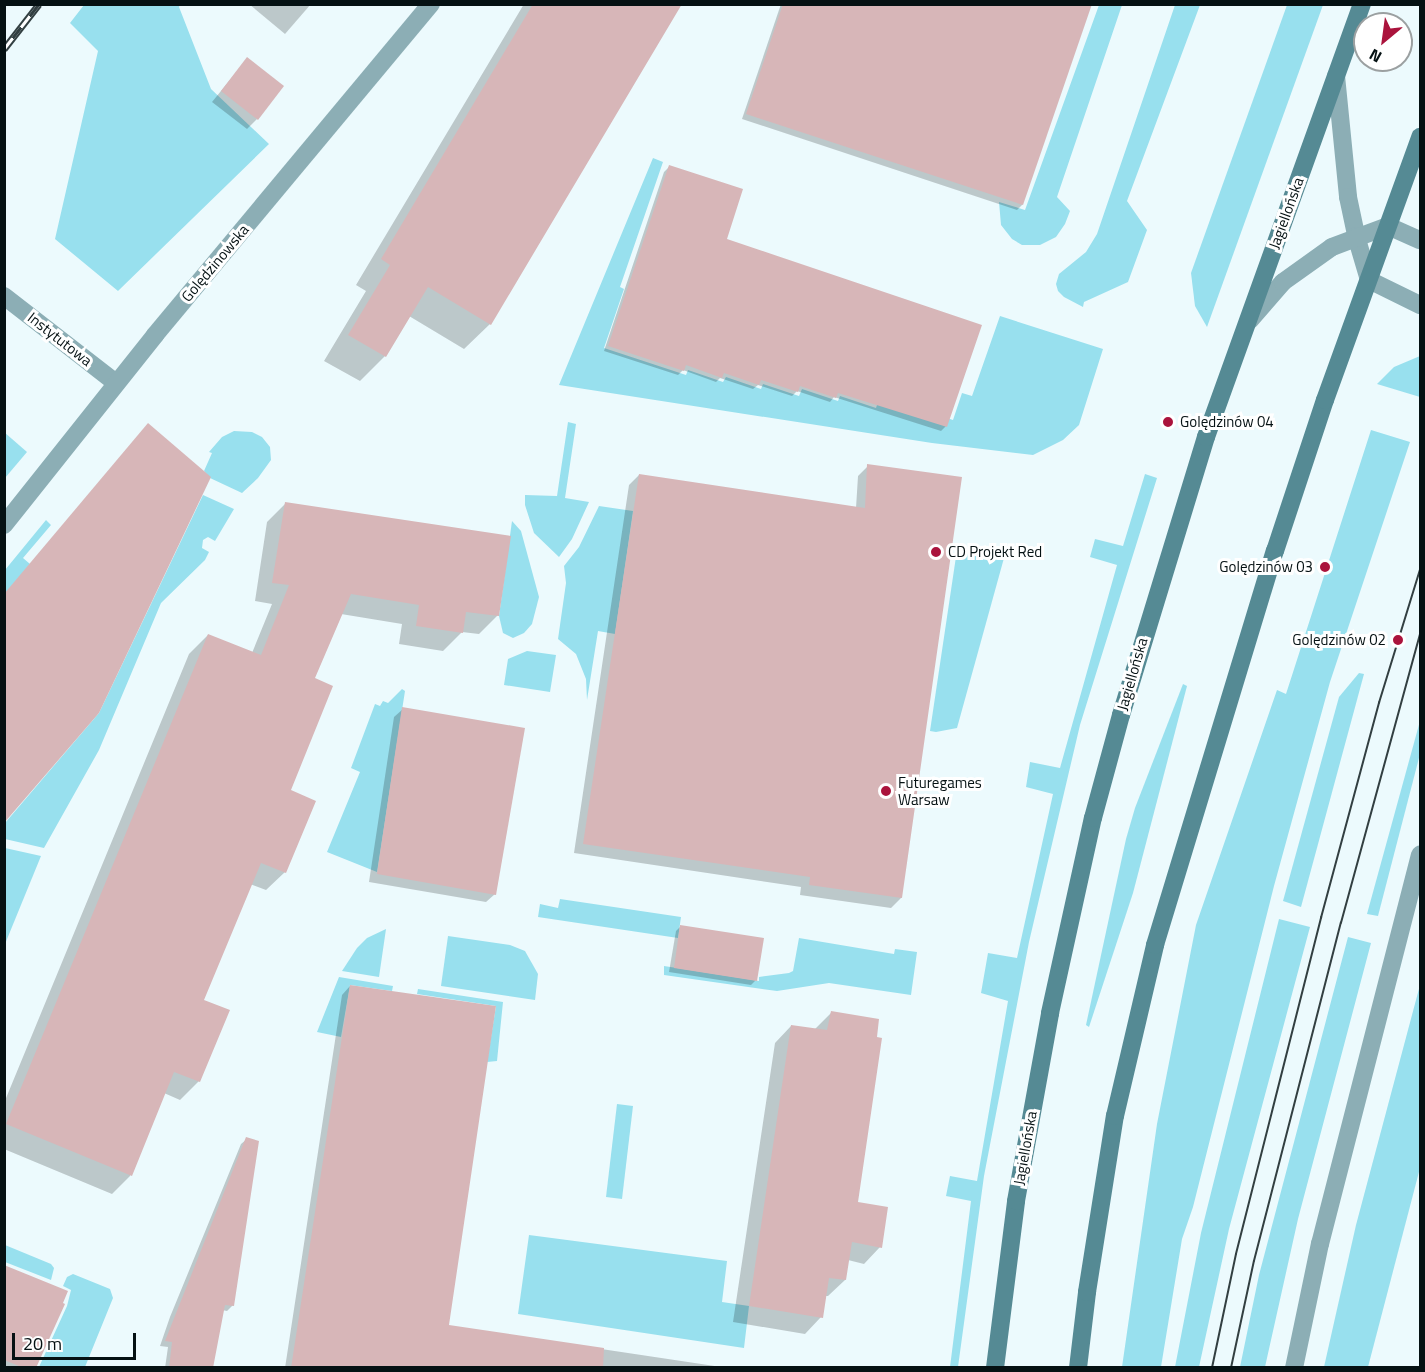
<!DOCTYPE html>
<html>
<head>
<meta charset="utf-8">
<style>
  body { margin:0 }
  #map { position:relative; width:1425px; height:1372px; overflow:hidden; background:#ecfafd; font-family:"Titillium Web",sans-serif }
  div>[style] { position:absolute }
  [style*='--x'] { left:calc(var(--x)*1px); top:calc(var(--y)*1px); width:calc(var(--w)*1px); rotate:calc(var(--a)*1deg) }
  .green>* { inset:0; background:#98e0ee }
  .shadow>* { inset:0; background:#0003 }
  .building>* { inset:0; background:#d7b6b8 }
  .street>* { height:18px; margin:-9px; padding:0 9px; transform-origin:9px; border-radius:9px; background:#8caeb5 }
  .secondary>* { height:18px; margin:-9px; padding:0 9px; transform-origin:9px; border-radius:9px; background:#558a94 }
  .tram>* { height:1.5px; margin:-0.75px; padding:0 0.75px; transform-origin:0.75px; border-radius:0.75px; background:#323f41 }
  .rail>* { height:7px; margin-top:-3.5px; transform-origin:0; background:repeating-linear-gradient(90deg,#fff 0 14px,#323f41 0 28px); box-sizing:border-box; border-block:2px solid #323f41 }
  .dots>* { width:16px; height:16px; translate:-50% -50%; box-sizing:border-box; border:3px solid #fff; border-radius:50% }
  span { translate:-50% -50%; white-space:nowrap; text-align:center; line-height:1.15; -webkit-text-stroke:6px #fff; paint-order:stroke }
  .street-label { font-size:15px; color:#051113 }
  .poi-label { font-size:15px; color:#051113 }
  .left { translate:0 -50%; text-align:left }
  .right { translate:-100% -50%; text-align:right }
  .frame { position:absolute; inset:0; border:6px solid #051113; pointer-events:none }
  .north { position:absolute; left:1353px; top:12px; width:60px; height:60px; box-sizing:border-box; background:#fff; border:2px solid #9ba0a1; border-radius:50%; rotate:209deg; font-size:16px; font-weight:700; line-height:24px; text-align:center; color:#051113 }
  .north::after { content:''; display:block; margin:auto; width:21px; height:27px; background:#aa133c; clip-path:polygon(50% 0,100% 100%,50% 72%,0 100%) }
  .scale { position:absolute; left:12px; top:1333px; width:124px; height:27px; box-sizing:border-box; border:3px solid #051113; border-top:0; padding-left:8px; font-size:18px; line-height:21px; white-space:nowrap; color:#051113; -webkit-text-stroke:4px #fff; paint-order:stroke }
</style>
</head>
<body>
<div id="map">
  <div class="green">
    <div style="clip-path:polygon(84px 5px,180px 5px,179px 7px,211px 89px,269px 144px,118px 291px,55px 239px,98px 51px,70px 23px)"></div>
    <div style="clip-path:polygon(1099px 5px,1122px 5px,1057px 197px,1070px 211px,1065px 224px,1056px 237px,1040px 245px,1022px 245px,1012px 239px,1001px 225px,999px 202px,1025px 210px)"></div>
    <div style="clip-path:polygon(1175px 5px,1200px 5px,1127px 201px,1147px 230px,1128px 282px,1084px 302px,1083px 307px,1064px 297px,1058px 291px,1056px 284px,1059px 274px,1086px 252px,1097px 234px)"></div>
    <div style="clip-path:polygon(1287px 5px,1323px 5px,1207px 327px,1195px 306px,1191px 273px)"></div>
    <div style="clip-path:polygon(653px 158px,663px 162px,620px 287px,624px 289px,604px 348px,686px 375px,688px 370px,723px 382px,726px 377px,761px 389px,763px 384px,799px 396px,802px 389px,838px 401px,840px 396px,876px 408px,878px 402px,917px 408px,953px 420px,962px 393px,972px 396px,1000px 316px,1103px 349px,1079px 425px,1063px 440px,1033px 455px,932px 443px,559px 385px)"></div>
    <div style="clip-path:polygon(1420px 356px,1420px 397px,1377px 384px,1394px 367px)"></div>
    <div style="clip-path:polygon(568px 422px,576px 424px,565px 498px,589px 502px,572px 539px,559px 557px,534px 533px,525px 505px,525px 495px,557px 496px)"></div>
    <div style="clip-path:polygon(1371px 430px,1410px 442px,1330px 682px,1274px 886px,1193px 1207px,1182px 1239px,1161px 1367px,1122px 1367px,1157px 1124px,1196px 925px,1277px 690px,1286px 694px)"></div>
    <div style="clip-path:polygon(234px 431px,252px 432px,262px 437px,270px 447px,271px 460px,258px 478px,242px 493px,210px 478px,204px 471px,212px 453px,209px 452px,222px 437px)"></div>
    <div style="clip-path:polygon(4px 432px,27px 452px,5px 478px,4px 478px)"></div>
    <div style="clip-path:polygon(1145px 474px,1157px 478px,1080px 725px,1029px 942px,984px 1176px,958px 1367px,950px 1367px,971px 1201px,946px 1196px,950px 1176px,977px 1181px,1008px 1001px,981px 993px,988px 953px,1017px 958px,1053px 794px,1026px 787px,1030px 762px,1060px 768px,1117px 565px,1090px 557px,1095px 539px,1123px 546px)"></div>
    <div style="clip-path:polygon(203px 495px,234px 509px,215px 541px,208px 537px,203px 540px,202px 548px,209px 552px,205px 560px,161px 603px,99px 750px,44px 848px,5px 839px,5px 823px,99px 713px)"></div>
    <div style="clip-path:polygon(599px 506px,633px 511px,615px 634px,598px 631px,587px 700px,586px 679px,576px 654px,558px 639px,566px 583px,564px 566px,579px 547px)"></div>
    <div style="clip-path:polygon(46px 520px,51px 525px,23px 558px,30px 564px,5px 594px,5px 570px)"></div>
    <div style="clip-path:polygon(512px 521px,521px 531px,539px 597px,532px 624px,524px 633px,513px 638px,503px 633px,499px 616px)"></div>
    <div style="clip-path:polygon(957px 550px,1004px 558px,957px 728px,936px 732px,930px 731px)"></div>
    <div style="clip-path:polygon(527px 651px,556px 655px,550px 692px,504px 685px,508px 659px)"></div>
    <div style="clip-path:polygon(1359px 673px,1364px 674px,1301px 907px,1283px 901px,1339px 697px)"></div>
    <div style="clip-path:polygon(1183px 684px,1187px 686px,1133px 893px,1089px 1027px,1086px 1025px,1126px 839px,1135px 808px)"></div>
    <div style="clip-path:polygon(402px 689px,405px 691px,377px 872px,327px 852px,360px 772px,351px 768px,375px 704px,380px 706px,383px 701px,388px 703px)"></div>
    <div style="clip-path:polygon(1420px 721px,1420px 754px,1378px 916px,1367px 914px)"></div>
    <div style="clip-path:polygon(5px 848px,41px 856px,5px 944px,4px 848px)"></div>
    <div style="clip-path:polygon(560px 899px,681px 917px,678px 938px,538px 917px,540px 904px,558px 908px)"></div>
    <div style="clip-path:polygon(1279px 919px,1310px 927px,1229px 1229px,1199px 1367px,1175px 1367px,1201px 1233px)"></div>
    <div style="clip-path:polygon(386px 929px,379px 977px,342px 971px,357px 948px,367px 938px)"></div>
    <div style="clip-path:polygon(448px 936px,510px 945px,525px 951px,538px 974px,535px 1000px,441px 986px)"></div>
    <div style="clip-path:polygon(1348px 937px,1371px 943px,1298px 1219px,1265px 1367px,1240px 1367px,1259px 1275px)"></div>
    <div style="clip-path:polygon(799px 938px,894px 954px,895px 949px,917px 952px,911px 995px,829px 983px,777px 991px,664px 975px,664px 966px,759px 981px,759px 977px,789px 973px,793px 971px)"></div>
    <div style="clip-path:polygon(339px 977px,393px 986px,392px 991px,350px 985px,341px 1037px,317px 1032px)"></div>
    <div style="clip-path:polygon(1420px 985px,1420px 1168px,1368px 1367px,1324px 1367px,1356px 1225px)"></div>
    <div style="clip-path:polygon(418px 989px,503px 1002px,497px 1061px,487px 1062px,496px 1006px,417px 994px)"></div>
    <div style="clip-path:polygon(617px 1104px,633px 1106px,622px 1199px,606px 1197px)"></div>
    <div style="clip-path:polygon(529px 1235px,727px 1261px,722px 1302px,749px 1306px,744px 1348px,518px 1314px)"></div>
    <div style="clip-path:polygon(5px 1245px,51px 1264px,54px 1268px,51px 1280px,5px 1262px)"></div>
    <div style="clip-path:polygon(73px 1274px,110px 1289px,113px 1298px,85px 1367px,39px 1367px,67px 1306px,71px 1290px,63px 1286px,67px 1277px)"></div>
  </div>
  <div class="shadow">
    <div style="clip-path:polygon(249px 4px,311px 4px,285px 34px)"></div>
    <div style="clip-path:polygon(524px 4px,680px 4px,490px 324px,464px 349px,409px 316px,385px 356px,360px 381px,324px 361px,366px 291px,356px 285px)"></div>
    <div style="clip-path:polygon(781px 4px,1090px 4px,1022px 205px,1017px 210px,742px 119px)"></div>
    <div style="clip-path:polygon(247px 59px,257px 119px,247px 129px,212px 102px)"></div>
    <div style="clip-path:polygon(669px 167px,725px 240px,946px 426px,941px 431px,834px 397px,830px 402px,797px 391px,792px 396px,758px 385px,753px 389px,720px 378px,716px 382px,683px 370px,678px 375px,604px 351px,664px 172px)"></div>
    <div style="clip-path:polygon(868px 466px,901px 898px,891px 908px,800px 895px,801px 887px,574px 853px,629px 485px,639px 475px,856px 508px,858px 476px)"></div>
    <div style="clip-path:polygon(285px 504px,498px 615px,479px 634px,462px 632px,443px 651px,399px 644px,402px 624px,341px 614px,313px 679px,289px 791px,285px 872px,266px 890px,250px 884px,202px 1001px,199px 1081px,180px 1100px,164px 1093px,130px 1176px,112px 1194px,4px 1149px,4px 1103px,189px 654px,208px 635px,252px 653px,272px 604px,255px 601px,267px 522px)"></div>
    <div style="clip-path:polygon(403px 709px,495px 894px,486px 902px,369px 882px,394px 717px)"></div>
    <div style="clip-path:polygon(681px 926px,756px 980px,751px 985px,669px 972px,676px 931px)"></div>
    <div style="clip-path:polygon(350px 986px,447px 1326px,728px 1368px,285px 1368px,342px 995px)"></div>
    <div style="clip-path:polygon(831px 1013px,856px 1203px,880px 1247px,864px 1264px,848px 1260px,845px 1280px,828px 1296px,825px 1296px,821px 1317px,805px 1334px,733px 1322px,775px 1043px,791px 1026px,814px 1030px)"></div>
    <div style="clip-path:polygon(247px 1139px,233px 1305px,227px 1311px,222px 1310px,212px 1368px,165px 1368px,168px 1347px,160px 1346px,170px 1317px,241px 1144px)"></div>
    <div style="clip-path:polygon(4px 1266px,35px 1368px,4px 1367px)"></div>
  </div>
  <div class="building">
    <div style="clip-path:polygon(533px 4px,682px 4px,491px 325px,428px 287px,386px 357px,348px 335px,390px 265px,381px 259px)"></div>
    <div style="clip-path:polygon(783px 4px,1092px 4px,1023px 205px,746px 114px)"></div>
    <div style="clip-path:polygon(247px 57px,284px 86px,258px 120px,221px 91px)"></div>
    <div style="clip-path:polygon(669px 165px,743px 189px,727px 239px,982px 325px,947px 427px,838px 393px,836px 398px,800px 386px,798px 392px,761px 380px,759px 385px,724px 373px,722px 378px,686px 365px,684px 371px,608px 346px)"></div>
    <div style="clip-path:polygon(148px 423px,211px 477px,99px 713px,4px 823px,4px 594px)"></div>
    <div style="clip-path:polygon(867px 464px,962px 477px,902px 898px,809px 885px,810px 877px,583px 844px,639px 474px,865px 508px)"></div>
    <div style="clip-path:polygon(285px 502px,511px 536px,499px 616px,466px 612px,463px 633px,416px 626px,419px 605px,351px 594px,315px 678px,333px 686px,291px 790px,316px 801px,286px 873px,261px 863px,204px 1000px,230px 1010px,200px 1082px,174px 1072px,132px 1176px,6px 1124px,208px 634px,261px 655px,289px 585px,272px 583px)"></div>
    <div style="clip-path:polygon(402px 707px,525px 728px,496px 895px,377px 874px)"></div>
    <div style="clip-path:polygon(680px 925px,764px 938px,757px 981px,674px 968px)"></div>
    <div style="clip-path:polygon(350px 985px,496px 1006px,449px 1325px,604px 1348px,603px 1368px,291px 1368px)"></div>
    <div style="clip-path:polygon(831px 1011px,879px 1019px,877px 1037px,882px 1038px,858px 1202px,888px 1207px,882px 1248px,852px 1242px,846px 1280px,829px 1278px,823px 1318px,749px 1306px,791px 1025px,827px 1030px)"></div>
    <div style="clip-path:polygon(246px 1137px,259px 1141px,234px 1306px,225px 1305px,213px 1368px,169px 1368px,172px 1342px,165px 1341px)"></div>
    <div style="clip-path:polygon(4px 1265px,68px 1291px,63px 1303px,65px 1304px,36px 1368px,24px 1368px,4px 1360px)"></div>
  </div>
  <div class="street">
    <div style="--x:1336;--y:76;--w:122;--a:84.3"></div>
    <div style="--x:1348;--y:197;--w:40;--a:78"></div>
    <div style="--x:1356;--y:236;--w:46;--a:73.5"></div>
    <div style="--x:1369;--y:280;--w:57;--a:26.1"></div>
    <div style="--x:4;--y:296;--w:142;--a:37.8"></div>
    <div style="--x:1250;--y:320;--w:50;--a:-49"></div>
    <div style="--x:1283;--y:282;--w:60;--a:-35.5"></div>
    <div style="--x:1332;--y:247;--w:60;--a:-20.6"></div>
    <div style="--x:1388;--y:226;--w:35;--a:24"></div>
    <div style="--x:4;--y:525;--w:243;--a:-51.5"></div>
    <div style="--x:155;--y:335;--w:431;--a:-50.2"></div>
    <div style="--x:1294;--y:1368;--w:127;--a:-78.2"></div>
    <div style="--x:1320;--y:1244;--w:402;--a:-75.6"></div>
  </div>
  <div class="secondary">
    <div style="--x:995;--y:1368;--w:168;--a:-82.8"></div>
    <div style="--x:1016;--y:1201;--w:191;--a:-79.7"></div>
    <div style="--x:1050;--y:1013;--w:200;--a:-77.6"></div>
    <div style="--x:1093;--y:818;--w:107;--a:-74.8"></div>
    <div style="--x:1121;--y:715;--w:291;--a:-73"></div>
    <div style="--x:1206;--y:437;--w:460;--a:-70.2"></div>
    <div style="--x:1078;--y:1368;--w:77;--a:-83.2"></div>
    <div style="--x:1087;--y:1292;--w:178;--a:-81"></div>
    <div style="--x:1115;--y:1116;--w:176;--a:-76.8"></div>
    <div style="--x:1155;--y:945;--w:412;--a:-73.1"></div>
    <div style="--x:1275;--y:551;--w:159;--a:-71.7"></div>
    <div style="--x:1325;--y:400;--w:280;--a:-70.1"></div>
  </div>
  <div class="tram">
    <div style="--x:1212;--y:1368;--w:116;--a:-78.1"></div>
    <div style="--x:1236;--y:1254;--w:347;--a:-75.8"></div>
    <div style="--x:1321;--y:918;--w:223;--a:-74.9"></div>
    <div style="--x:1379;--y:703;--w:139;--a:-72.9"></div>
    <div style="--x:1231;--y:1368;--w:109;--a:-77.9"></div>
    <div style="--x:1254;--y:1261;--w:349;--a:-75.6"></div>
    <div style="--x:1341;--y:923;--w:299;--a:-74.7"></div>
  </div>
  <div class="rail">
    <div style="--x:4;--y:49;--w:57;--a:-52.1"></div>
  </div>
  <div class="dots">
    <div style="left:1168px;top:422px;background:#aa133c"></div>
    <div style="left:936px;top:552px;background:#aa133c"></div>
    <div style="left:1325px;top:567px;background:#aa133c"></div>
    <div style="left:1398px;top:640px;background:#aa133c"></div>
    <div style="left:886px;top:791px;background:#aa133c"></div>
  </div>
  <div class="street-label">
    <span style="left:1286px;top:213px;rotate:-70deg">Jagiellońska</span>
    <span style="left:215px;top:263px;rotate:-50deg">Golędzinowska</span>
    <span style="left:60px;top:339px;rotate:38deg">Instytutowa</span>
    <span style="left:1132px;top:674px;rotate:-74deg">Jagiellońska</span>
    <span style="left:1025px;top:1148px;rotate:-80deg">Jagiellońska</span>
  </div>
  <div class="poi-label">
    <span class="left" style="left:1180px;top:422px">Golędzinów 04</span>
    <span class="left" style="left:948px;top:552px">CD Projekt Red</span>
    <span class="right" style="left:1313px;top:567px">Golędzinów 03</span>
    <span class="right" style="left:1386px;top:640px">Golędzinów 02</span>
    <span class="left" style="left:898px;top:791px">Futuregames<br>Warsaw</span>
  </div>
  <div class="frame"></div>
  <div class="north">N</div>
  <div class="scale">20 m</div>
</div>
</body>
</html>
